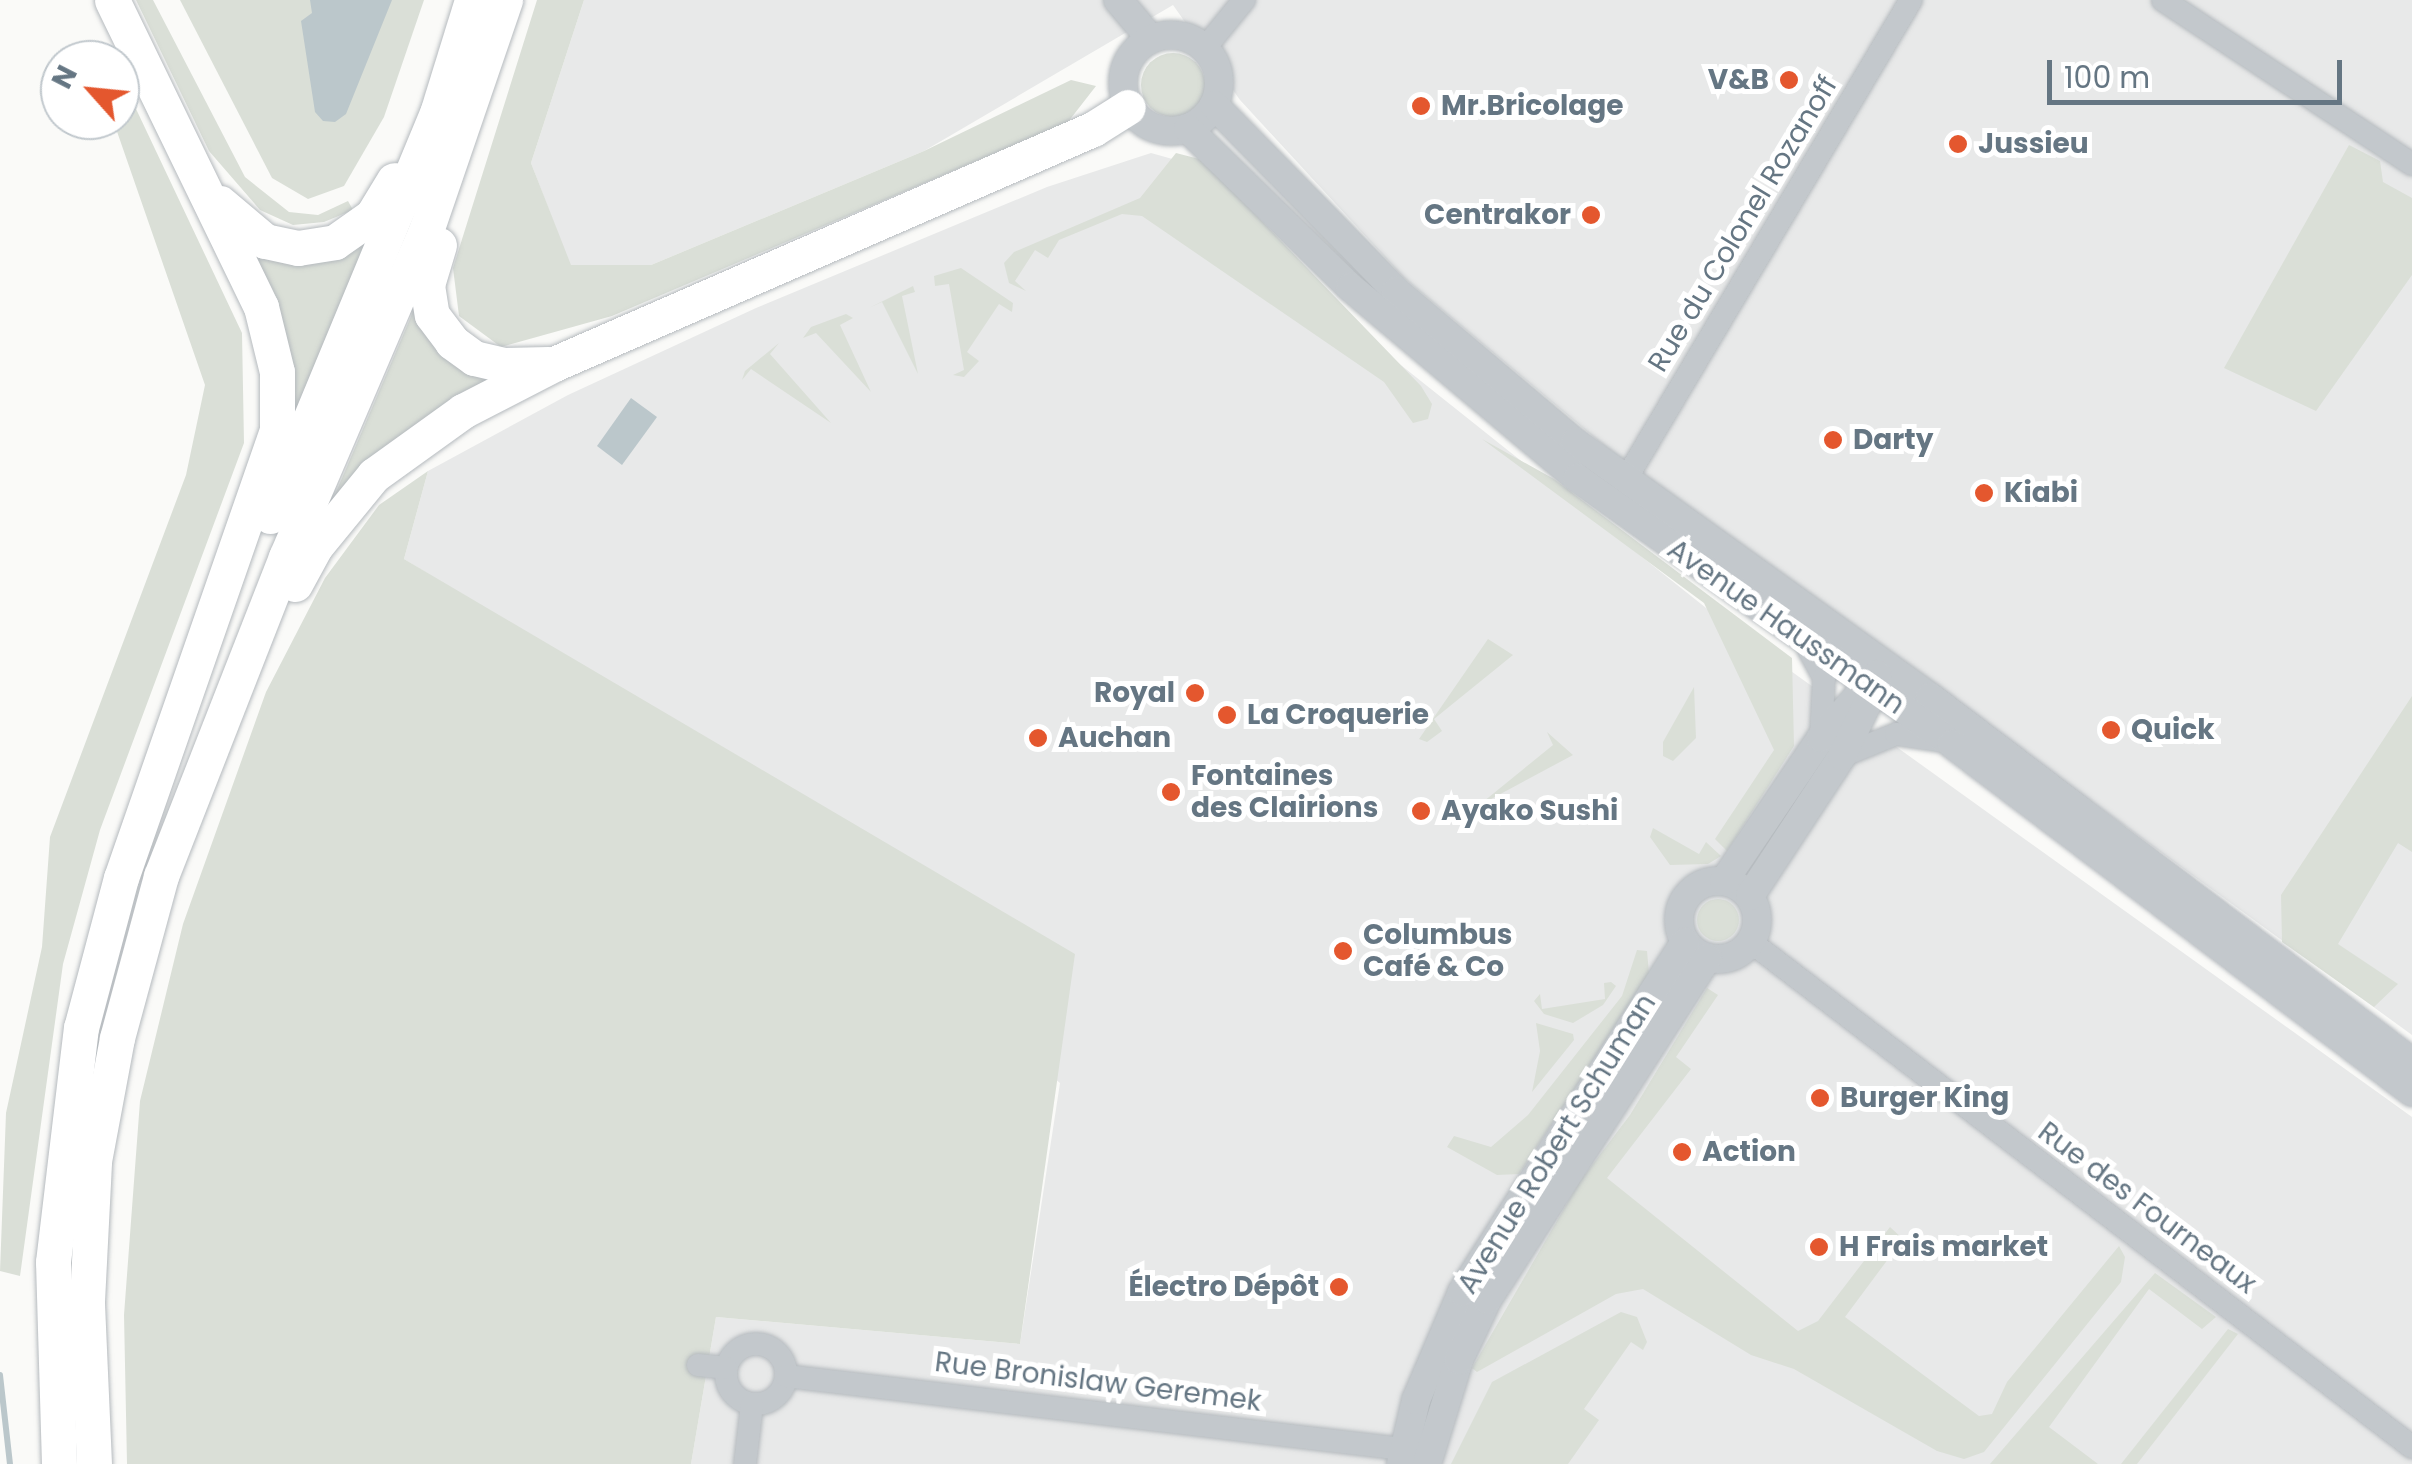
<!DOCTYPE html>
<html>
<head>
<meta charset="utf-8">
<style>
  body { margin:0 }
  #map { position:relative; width:2412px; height:1464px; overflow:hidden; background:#fafaf8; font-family:Poppins,sans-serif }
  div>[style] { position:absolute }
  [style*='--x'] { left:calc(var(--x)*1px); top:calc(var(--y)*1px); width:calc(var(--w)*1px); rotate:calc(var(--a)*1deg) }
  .built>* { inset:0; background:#e8e9e9 }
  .green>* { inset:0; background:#dadfd7 }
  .round { border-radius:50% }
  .water>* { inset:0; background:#bbc7cb }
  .stream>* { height:6px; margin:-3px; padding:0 3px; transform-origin:3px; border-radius:3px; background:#bbc7cb }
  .roads { filter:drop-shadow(0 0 2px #b5babe) drop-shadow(0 0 2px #b5babe) }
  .minor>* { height:22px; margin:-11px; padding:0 11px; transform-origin:11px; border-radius:11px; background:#c3c8cc }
  .minor>.ring { margin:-11px; padding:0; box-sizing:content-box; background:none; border:22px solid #c3c8cc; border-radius:50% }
  .tertiary>* { height:28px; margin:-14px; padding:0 14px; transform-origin:14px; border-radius:14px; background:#c3c8cc }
  .tertiary>.ring { margin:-14px; padding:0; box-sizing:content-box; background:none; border:28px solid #c3c8cc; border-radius:50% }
  .primary>* { height:35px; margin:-17.5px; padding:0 17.5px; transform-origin:17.5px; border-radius:17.5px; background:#fff }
  .dots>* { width:28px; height:28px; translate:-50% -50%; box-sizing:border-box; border:5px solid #fff; border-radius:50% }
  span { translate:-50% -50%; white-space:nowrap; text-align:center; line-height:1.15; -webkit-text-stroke:10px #fff; paint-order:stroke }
  .poi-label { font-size:28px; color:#657683; font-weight:700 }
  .right { translate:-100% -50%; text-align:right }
  .left { translate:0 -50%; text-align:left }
  .street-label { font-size:28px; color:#657683 }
  .north { position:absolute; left:40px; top:40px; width:100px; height:100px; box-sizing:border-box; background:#fff; border:2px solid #c1c8cd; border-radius:50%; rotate:297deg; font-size:28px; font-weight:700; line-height:40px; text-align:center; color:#657683 }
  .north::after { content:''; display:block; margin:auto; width:35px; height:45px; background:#e4572e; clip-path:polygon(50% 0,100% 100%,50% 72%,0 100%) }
  .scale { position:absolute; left:2047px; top:60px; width:295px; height:45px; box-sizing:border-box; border:5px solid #657683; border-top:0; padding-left:12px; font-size:30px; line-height:35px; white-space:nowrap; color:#657683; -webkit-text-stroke:8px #fff; paint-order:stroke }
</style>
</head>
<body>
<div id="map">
  <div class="built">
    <div style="clip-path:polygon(584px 0,2412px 0,2412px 1035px,1614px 454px,1404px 278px,1240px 100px,1173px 5px,924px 151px,651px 265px,570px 265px,531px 163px)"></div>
    <div style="clip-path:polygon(1151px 153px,1208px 169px,1392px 358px,1735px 631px,2412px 1117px,2412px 1464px,691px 1464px,716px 1317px,1020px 1344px,1060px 1083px,522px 631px,404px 559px,428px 471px,568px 395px,756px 308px,1047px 187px)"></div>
  </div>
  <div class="green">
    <div style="clip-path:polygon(136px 0,153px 0,245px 177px,289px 212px,318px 215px,348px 201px,353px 210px,324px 222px,293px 225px,260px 210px,209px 151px)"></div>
    <div style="clip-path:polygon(180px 0,424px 0,384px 117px,344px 186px,308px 199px,272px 178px)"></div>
    <div style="clip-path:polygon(537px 0,584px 0,531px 163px,571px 265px,651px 265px,924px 151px,1071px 80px,1096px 86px,1068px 122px,612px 316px,501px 347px,459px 316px,453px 268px)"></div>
    <div class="round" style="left:1141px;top:53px;width:64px;height:64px"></div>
    <div style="clip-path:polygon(120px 75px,242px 333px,244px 443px,100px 830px,63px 964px,20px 1276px,0 1271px,6px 1113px,42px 947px,50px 837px,186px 475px,205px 385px,113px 120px,120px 120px)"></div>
    <div style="clip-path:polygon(2349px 145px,2380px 161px,2383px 182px,2412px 198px,2412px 275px,2316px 411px,2224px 368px)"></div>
    <div style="clip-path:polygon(1176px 153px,1203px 160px,1421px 386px,1432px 404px,1428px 419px,1413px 423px,1384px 382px,1142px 216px,1122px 214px,1059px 240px,1048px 258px,1035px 250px,1015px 281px,1026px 291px,1009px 283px,1004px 263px,1014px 252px,1140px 198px)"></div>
    <div style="clip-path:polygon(239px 232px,373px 238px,293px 432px)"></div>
    <div style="clip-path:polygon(961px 268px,1013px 303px,1012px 312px,999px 304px,967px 352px,979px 361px,964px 377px,953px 375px,964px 370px,949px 284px,935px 286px,934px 276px)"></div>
    <div style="clip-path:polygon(913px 286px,915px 292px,902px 296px,918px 374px,882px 302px,869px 308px)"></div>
    <div style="clip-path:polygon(415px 307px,505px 377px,322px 525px)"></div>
    <div style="clip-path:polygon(846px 314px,853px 318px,840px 325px,871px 392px,816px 333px,803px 338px,811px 327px)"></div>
    <div style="clip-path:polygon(779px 343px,770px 354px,831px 423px,751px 369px,742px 380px,745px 371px)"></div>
    <div style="clip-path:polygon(1482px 439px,1554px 479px,1792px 658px,1794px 746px,1727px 851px,1715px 839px,1774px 750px,1704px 603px)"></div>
    <div style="clip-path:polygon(428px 471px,404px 559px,1075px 954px,1020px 1344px,716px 1317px,691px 1464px,127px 1464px,124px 1315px,140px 1101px,183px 924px,266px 692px,325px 578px,379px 505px)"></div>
    <div style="clip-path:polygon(1488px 639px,1513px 655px,1434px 719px,1442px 731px,1427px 742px,1419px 739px)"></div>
    <div style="clip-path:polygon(1694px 687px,1696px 738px,1673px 761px,1663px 756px,1663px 742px)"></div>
    <div style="clip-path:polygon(2412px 696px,2412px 852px,2398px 843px,2338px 944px,2398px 984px,2374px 1007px,2282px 942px,2281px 895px)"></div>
    <div style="clip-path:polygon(1547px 732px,1573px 755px,1478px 806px,1553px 745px)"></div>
    <div style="clip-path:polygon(1653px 828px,1699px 854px,1706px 842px,1721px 856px,1708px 864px,1670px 865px,1650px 837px)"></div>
    <div class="round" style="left:1697px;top:899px;width:42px;height:42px"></div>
    <div style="clip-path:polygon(1637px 950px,1647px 951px,1649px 974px,1519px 1174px,1497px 1175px,1447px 1147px,1454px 1136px,1491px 1147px,1528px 1115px,1622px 996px)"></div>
    <div style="clip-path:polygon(1611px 982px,1616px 986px,1603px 1005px,1573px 1023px,1544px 1014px,1534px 1001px,1540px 994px,1542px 1009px,1605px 999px,1604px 983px)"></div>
    <div style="clip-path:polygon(1707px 988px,1718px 995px,1676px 1057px,1691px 1069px,1607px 1178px,1798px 1331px,1818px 1321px,1890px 1227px,1903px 1239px,1845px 1317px,1979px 1416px,1992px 1414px,2007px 1382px,2119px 1246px,2125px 1257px,2121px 1282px,1984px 1452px,1964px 1459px,1937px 1451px,1794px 1369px,1751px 1355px,1643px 1289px,1616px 1294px,1477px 1372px,1472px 1368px,1580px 1181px,1630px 1115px)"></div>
    <div style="clip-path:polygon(1536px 1023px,1573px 1034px,1574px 1040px,1532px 1092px,1540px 1051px)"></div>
    <div style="clip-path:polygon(2155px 1273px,2216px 1317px,2202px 1329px,2149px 1289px,2049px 1427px,2098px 1464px,1990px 1464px)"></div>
    <div style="clip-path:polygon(1621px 1312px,1637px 1317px,1647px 1342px,1643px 1350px,1631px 1342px,1584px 1409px,1599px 1420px,1568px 1464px,1451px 1464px,1492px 1382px)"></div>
    <div style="clip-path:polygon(2228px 1329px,2238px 1334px,2137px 1464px,2121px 1464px)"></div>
  </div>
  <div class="water">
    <div style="clip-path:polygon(310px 0,392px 0,346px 114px,335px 122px,323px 121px,315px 112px,301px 21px,312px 13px)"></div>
    <div style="clip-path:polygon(631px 398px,657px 417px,622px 465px,597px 446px)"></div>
  </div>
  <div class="stream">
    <div style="--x:0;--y:1375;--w:90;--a:83.6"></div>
  </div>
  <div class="roads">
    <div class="minor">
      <div style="--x:2163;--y:0;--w:298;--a:33.4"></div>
      <div style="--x:1205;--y:48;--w:62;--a:-50.9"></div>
      <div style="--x:1626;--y:479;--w:557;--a:-59.25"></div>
      <div style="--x:1804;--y:641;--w:42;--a:61.6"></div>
      <div style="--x:1824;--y:678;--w:60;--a:92.9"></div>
      <div style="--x:1842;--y:756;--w:58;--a:-22.2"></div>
      <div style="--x:1896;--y:734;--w:48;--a:8.5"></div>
      <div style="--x:1751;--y:942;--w:832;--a:37.38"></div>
      <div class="ring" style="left:726px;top:1344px;width:38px;height:38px"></div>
      <div style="--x:698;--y:1365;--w:28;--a:6"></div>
      <div style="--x:786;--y:1376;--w:621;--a:6.75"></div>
      <div style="--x:745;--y:1464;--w:60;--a:-83.3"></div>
    </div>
    <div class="tertiary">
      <div style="--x:1118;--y:0;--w:51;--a:49.8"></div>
      <div class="ring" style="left:1123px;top:35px;width:68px;height:68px"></div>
      <div style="--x:1214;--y:105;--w:260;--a:45.6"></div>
      <div style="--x:1396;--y:291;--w:234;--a:40.2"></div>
      <div style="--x:1575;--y:442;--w:437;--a:35.7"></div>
      <div style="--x:1930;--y:697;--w:605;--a:37.14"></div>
      <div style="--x:1188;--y:129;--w:226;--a:44.3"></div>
      <div style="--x:1350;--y:287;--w:297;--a:40.1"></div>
      <div style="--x:1577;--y:478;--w:460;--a:35.3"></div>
      <div style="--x:1952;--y:744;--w:577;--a:37.11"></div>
      <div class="ring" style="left:1679px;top:881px;width:50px;height:50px"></div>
      <div style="--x:1724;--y:881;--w:173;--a:-55.9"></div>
      <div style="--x:1821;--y:738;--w:85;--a:-48.8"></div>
      <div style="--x:1750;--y:896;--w:168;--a:-56.7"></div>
      <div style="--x:1842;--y:756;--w:69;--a:-64.2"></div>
      <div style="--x:1401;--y:1464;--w:66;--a:-76.8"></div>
      <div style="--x:1416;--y:1400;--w:117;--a:-66.9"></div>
      <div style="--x:1462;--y:1292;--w:415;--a:-57.5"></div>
      <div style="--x:1427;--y:1464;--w:109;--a:-72.9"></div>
      <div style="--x:1459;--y:1360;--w:66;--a:-65"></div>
      <div style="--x:1487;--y:1300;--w:407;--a:-57.2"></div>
    </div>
    <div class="primary">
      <div style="--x:220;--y:203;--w:59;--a:40.2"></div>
      <div style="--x:265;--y:241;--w:34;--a:12"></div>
      <div style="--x:298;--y:248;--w:37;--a:-9"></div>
      <div style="--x:335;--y:242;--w:45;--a:-35.1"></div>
      <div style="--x:372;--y:216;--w:42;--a:-58.6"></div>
      <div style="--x:439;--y:245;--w:42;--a:106.7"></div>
      <div style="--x:427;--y:285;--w:30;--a:81"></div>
      <div style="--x:432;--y:315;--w:34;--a:53"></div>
      <div style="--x:452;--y:342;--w:27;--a:36"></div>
      <div style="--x:474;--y:358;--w:32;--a:13"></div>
      <div style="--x:505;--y:365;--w:43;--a:-1.3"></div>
      <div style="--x:270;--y:516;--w:439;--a:-67.5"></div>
      <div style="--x:438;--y:110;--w:115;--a:-72.8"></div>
      <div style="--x:295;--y:584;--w:42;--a:-61.6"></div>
      <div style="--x:315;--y:547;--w:93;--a:-50.7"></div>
      <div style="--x:374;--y:475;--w:110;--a:-35.7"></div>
      <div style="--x:463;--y:411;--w:102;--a:-27.3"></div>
      <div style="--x:554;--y:364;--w:588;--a:-23.56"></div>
      <div style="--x:1093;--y:129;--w:41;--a:-32.2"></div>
      <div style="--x:59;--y:1464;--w:202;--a:-91.7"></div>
      <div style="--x:53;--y:1262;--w:236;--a:-83.2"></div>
      <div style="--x:81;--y:1028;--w:155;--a:-75.1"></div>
      <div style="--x:121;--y:878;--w:473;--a:-70.8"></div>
      <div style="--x:277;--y:431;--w:59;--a:-90"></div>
      <div style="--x:277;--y:372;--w:67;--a:-103.8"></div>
      <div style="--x:261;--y:307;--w:341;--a:-115.9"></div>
      <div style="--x:94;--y:1464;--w:163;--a:-92.5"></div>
      <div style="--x:87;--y:1301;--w:140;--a:-87.1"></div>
      <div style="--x:94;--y:1161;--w:125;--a:-79.4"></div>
      <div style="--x:117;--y:1038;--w:168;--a:-74.8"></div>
      <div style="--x:161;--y:876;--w:343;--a:-68.6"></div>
      <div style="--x:286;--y:557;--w:358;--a:-66.8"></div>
      <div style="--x:427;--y:228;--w:241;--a:-71.1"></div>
    </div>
  </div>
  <div class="dots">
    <div style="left:1789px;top:80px;background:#e4572e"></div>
    <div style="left:1421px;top:106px;background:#e4572e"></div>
    <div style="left:1958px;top:144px;background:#e4572e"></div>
    <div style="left:1591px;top:215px;background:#e4572e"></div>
    <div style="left:1833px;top:440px;background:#e4572e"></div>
    <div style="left:1984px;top:493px;background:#e4572e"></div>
    <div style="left:1195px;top:693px;background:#e4572e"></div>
    <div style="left:1227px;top:715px;background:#e4572e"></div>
    <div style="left:2111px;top:730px;background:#e4572e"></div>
    <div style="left:1038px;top:738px;background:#e4572e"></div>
    <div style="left:1171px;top:792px;background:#e4572e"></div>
    <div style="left:1421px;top:811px;background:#e4572e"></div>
    <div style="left:1343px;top:951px;background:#e4572e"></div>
    <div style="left:1820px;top:1098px;background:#e4572e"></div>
    <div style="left:1682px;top:1152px;background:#e4572e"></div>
    <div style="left:1819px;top:1247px;background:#e4572e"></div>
    <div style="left:1339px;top:1287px;background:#e4572e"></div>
  </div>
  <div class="poi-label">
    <span class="right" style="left:1769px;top:80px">V&amp;B</span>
    <span class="left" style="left:1441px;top:106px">Mr.Bricolage</span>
    <span class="left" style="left:1978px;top:144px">Jussieu</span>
    <span class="right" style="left:1571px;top:215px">Centrakor</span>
    <span class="left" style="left:1853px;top:440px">Darty</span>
    <span class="left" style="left:2004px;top:493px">Kiabi</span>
    <span class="right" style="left:1175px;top:693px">Royal</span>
    <span class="left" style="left:1247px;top:715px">La Croquerie</span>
    <span class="left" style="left:2131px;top:730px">Quick</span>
    <span class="left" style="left:1058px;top:738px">Auchan</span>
    <span class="left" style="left:1191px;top:792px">Fontaines<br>des Clairions</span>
    <span class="left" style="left:1441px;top:811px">Ayako Sushi</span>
    <span class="left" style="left:1363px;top:951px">Columbus<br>Café &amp; Co</span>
    <span class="left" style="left:1840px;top:1098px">Burger King</span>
    <span class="left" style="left:1702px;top:1152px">Action</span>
    <span class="left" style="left:1839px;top:1247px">H Frais market</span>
    <span class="right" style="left:1319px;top:1287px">Électro Dépôt</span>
  </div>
  <div class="street-label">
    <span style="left:1743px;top:224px;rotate:-59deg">Rue du Colonel Rozanoff</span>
    <span style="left:1786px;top:627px;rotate:35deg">Avenue Haussmann</span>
    <span style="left:1557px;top:1144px;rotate:-58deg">Avenue Robert Schuman</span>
    <span style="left:2147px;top:1208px;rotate:37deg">Rue des Fourneaux</span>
    <span style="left:1098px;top:1382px;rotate:7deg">Rue Bronislaw Geremek</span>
  </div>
  <div class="north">N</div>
  <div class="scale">100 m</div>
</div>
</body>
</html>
